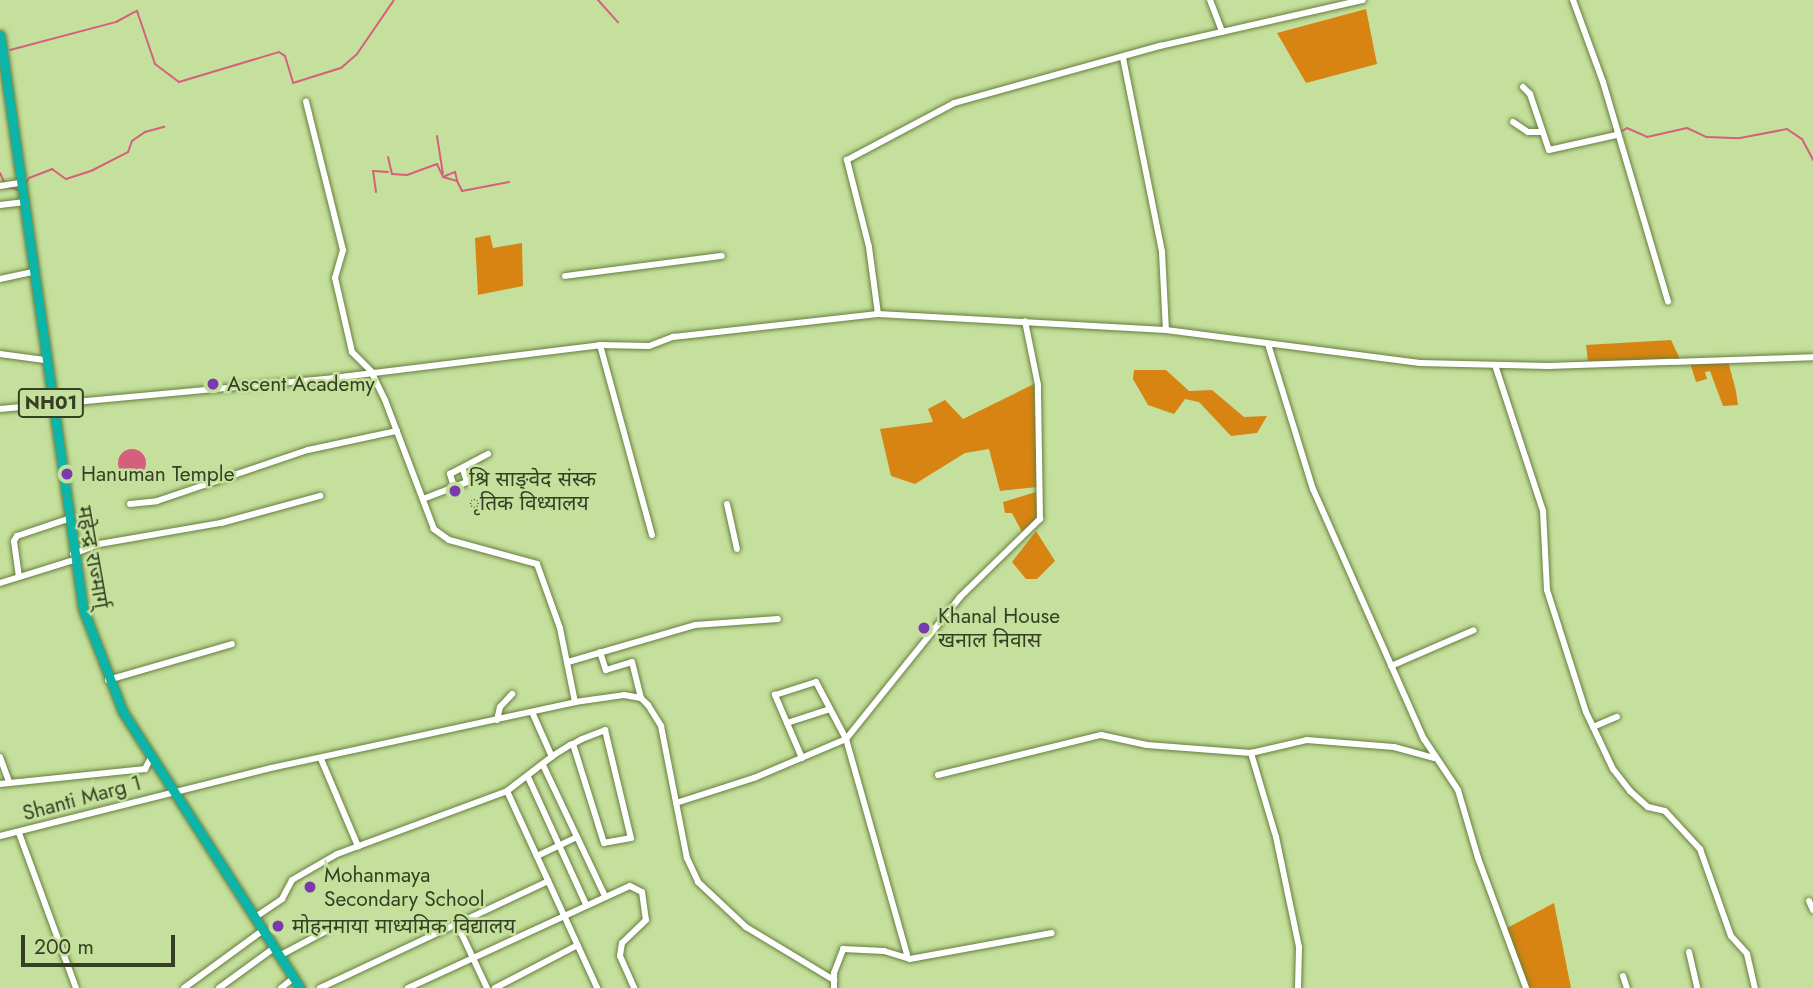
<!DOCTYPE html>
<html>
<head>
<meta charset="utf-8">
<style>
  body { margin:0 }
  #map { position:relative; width:1813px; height:988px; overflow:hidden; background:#c5e09c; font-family:Jost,"Noto Sans Devanagari",sans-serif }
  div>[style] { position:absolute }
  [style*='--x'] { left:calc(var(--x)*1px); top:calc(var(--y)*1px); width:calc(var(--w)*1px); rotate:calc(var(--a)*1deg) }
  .forest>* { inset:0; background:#d78412 }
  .water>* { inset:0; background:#d4607e }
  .round { border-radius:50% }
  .stream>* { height:2px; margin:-1px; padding:0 1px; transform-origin:1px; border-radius:1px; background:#d4607e }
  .roads { filter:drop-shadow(0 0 2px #667e3d) drop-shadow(0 0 2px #667e3d) }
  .minor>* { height:6px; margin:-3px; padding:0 3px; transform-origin:3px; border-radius:3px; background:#fff }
  .highway>* { height:9px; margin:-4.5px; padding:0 4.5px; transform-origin:4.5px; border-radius:4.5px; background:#0cb5a8 }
  .dots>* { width:19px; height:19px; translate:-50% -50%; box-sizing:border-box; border:4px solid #c5e09c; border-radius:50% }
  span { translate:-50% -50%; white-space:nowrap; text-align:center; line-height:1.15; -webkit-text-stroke:5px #c5e09c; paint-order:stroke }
  .shield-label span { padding:2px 5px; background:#c5e09c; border:2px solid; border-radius:5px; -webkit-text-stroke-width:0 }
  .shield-label { font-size:19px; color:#343f23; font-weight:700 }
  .poi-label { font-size:21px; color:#343f23 }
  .left { translate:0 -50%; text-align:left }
  .street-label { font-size:21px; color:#343f23 }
  .scale { position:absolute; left:21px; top:935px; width:154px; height:32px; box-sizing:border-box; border:4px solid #343f23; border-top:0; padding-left:9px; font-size:21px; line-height:24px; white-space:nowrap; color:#343f23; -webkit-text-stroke:5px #c5e09c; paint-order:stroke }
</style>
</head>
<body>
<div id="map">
  <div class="forest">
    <div style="clip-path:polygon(1366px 9px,1377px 64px,1306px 83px,1277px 33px)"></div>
    <div style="clip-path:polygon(490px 235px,493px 248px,522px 243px,523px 286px,478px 295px,475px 238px)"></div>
    <div style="clip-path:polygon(1671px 340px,1680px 359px,1588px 361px,1586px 345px)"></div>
    <div style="clip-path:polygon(1728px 361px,1736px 391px,1738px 405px,1723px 406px,1710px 371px,1705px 372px,1707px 379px,1696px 382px,1690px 363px)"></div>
    <div style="clip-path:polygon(1134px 370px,1166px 370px,1189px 391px,1212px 390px,1244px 417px,1267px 416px,1257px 433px,1231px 436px,1199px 402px,1185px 399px,1174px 414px,1148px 405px,1133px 379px)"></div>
    <div style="clip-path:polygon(1034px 384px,1037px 487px,1000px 491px,989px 449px,965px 453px,915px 484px,891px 476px,880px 429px,933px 422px,928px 409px,945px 400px,963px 419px)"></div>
    <div style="clip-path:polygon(1036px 492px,1039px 518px,1022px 532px,1012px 513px,1005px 513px,1003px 502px)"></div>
    <div style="clip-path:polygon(1036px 531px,1055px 561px,1037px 579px,1026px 579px,1012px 562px)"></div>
    <div style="clip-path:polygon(1554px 903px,1571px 988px,1529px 988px,1507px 928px)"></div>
  </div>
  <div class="water">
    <div class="round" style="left:118px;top:449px;width:28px;height:28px"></div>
  </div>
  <div class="stream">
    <div style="--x:598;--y:0;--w:30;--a:48"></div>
    <div style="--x:10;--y:50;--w:110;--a:-14.8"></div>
    <div style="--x:116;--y:22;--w:24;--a:-28"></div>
    <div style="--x:137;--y:11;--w:56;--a:71.2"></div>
    <div style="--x:155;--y:64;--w:30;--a:37"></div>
    <div style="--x:179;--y:82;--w:104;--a:-16.7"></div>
    <div style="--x:279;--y:52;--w:7;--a:34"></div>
    <div style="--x:285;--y:56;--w:28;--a:73"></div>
    <div style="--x:293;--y:83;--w:50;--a:-17.4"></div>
    <div style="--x:341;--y:68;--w:21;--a:-41"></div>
    <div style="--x:357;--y:54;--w:65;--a:-55.6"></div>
    <div style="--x:1619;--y:133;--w:9;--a:-32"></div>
    <div style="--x:1627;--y:128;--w:22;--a:24"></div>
    <div style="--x:1647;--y:137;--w:41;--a:-12.7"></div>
    <div style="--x:1687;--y:128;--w:21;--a:25"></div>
    <div style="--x:1706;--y:137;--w:34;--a:2"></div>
    <div style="--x:1740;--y:138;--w:48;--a:-10.8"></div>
    <div style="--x:1787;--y:129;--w:18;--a:34"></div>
    <div style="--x:1802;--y:139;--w:24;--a:62"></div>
    <div style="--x:437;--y:136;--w:38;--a:81"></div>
    <div style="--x:388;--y:157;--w:17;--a:77"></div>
    <div style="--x:392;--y:174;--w:15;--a:4"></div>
    <div style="--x:407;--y:175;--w:32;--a:-20"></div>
    <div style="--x:437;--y:164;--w:14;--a:65"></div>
    <div style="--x:443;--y:177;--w:15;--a:16"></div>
    <div style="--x:457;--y:181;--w:11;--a:63"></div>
    <div style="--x:462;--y:191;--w:48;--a:-10.8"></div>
    <div style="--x:0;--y:173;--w:10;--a:66"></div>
    <div style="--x:445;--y:176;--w:11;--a:-22"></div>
    <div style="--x:455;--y:172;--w:8;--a:76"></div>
    <div style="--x:25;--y:184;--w:7;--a:-56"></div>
    <div style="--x:29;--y:178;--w:25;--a:-21"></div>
    <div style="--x:52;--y:169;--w:17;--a:36"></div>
    <div style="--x:66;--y:179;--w:26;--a:-18"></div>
    <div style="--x:91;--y:171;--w:42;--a:-27.2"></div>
    <div style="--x:128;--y:152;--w:12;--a:-70"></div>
    <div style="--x:132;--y:141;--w:16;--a:-35"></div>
    <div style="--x:145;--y:132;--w:20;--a:-15"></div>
    <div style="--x:7;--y:187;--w:13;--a:13"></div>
    <div style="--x:376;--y:192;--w:21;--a:-98"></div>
    <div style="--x:373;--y:171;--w:15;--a:4"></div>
  </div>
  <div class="roads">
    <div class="minor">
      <div style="--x:1210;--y:0;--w:34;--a:69"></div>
      <div style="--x:1573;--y:0;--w:87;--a:69.9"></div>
      <div style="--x:1603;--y:82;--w:229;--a:73.5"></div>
      <div style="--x:1123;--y:58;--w:198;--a:78.6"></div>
      <div style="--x:1162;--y:252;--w:78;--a:87.1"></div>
      <div style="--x:1523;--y:87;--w:10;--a:45"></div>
      <div style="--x:1530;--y:94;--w:59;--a:71.3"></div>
      <div style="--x:1549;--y:150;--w:69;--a:-12.6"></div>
      <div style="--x:1513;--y:122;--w:18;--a:34"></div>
      <div style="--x:1528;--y:132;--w:13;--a:0"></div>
      <div style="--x:0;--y:186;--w:20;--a:-9"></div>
      <div style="--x:0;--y:205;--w:23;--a:-7"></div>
      <div style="--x:565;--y:276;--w:158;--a:-7.3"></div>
      <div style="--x:0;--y:279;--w:34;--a:-12"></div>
      <div style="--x:878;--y:314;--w:68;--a:-97.7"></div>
      <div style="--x:869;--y:247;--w:90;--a:-104.2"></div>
      <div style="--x:847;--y:160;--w:121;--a:-28"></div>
      <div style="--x:954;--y:103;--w:214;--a:-15.5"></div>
      <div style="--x:1160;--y:46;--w:208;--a:-12.8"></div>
      <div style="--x:1268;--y:344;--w:152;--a:72.8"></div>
      <div style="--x:1313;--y:489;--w:274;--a:66.1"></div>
      <div style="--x:1424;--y:739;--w:61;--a:56.3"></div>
      <div style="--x:1458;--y:790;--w:71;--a:73.6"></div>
      <div style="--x:1478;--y:858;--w:139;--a:69.7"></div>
      <div style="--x:600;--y:345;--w:197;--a:74.7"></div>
      <div style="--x:0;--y:354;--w:45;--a:7.6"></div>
      <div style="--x:1495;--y:365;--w:154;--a:71.8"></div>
      <div style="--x:1543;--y:511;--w:79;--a:87.1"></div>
      <div style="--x:1547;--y:590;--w:128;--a:72.3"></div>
      <div style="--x:1586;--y:712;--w:63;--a:64.7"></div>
      <div style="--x:1613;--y:769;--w:28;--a:52"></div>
      <div style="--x:1630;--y:791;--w:24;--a:42"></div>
      <div style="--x:1648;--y:807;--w:17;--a:13"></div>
      <div style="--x:1665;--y:811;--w:52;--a:47.4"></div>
      <div style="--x:1700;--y:849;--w:92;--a:70.4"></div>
      <div style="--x:1731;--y:936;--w:24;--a:48"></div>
      <div style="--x:1747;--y:954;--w:35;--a:77"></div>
      <div style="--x:0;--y:409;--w:334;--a:-5.3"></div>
      <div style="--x:333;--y:378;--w:269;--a:-7"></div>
      <div style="--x:600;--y:345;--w:49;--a:1.2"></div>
      <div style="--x:649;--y:346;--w:26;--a:-21"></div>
      <div style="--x:673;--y:337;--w:206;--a:-6.4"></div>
      <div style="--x:878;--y:314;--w:288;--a:3.2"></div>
      <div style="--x:1166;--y:330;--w:256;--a:7.4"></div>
      <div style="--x:1420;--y:363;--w:128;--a:1.3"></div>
      <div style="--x:1548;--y:366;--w:265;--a:-1.9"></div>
      <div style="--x:454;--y:487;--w:14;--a:-107"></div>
      <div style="--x:450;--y:474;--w:43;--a:-27.8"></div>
      <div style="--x:423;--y:499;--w:47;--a:-21.1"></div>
      <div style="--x:467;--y:482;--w:13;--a:-108"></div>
      <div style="--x:130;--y:504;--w:27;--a:-6"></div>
      <div style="--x:157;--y:501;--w:159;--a:-18.7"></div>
      <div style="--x:308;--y:450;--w:91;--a:-12.1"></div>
      <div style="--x:727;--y:504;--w:46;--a:77.5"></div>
      <div style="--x:73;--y:554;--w:28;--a:-21"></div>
      <div style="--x:99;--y:544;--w:124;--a:-9.8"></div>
      <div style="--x:221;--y:523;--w:103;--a:-15.3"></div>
      <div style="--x:19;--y:577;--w:36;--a:-98"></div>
      <div style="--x:14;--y:541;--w:6;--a:-59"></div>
      <div style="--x:17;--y:536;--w:54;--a:-18.4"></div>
      <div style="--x:0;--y:583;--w:77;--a:-17.3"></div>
      <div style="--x:600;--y:652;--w:19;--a:72"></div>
      <div style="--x:606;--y:670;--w:27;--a:-17"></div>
      <div style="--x:632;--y:662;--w:37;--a:76"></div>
      <div style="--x:568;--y:662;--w:132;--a:-16.2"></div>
      <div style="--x:695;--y:625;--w:83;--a:-4.1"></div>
      <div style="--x:1391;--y:666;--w:90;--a:-23.4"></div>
      <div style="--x:108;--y:680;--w:129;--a:-16.2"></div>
      <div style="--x:575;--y:702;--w:49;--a:-8.1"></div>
      <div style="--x:624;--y:695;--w:17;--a:10"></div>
      <div style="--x:641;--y:698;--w:10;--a:45"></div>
      <div style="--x:648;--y:705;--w:25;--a:58"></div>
      <div style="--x:661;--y:726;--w:135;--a:78.9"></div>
      <div style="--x:687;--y:858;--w:26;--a:65"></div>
      <div style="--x:698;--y:882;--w:66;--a:43.2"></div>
      <div style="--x:746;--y:927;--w:103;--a:31.1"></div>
      <div style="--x:532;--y:712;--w:49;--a:66"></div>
      <div style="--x:497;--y:720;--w:13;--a:-77"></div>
      <div style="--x:500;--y:707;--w:18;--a:-47"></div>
      <div style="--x:787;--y:723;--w:45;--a:-18"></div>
      <div style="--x:1593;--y:727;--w:26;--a:-23"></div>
      <div style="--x:0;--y:757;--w:27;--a:70"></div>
      <div style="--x:802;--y:758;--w:69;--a:-113.2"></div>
      <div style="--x:775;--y:695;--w:43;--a:-17.6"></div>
      <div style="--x:816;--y:682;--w:64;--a:62.2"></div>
      <div style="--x:846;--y:739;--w:224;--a:74.2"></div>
      <div style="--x:321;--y:759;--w:95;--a:67"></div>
      <div style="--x:543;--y:765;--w:145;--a:64.7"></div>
      <div style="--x:938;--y:775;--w:168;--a:-13.8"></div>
      <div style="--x:1101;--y:735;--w:47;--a:12.3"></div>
      <div style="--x:1147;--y:745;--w:104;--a:4.4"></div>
      <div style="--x:528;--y:777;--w:140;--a:65.5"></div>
      <div style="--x:0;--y:784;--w:146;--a:-5.9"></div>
      <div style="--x:145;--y:769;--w:15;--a:-62"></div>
      <div style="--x:507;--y:791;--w:217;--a:65.4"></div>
      <div style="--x:676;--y:803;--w:82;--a:-17.8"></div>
      <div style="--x:754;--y:778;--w:100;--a:-23"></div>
      <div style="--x:846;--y:739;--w:182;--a:-51.2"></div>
      <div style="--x:960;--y:597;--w:112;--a:-44.3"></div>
      <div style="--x:1040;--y:519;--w:134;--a:-90.9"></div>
      <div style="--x:1038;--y:385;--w:65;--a:-101.5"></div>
      <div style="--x:19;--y:833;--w:165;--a:69.8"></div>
      <div style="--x:0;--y:836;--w:279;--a:-14.1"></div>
      <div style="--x:271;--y:768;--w:311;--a:-12.2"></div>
      <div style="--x:575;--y:702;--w:76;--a:-101.5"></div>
      <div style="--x:560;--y:628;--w:68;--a:-109.8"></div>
      <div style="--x:537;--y:564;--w:91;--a:-164.7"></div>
      <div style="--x:449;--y:540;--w:19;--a:-144"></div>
      <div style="--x:434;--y:529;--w:138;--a:-110.8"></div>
      <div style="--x:385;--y:400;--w:32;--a:-116"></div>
      <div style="--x:371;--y:371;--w:27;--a:-135"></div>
      <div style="--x:352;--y:352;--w:76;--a:-102.9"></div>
      <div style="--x:335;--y:278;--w:29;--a:-74"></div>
      <div style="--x:343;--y:250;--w:153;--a:-104"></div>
      <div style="--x:537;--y:856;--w:44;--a:-25.4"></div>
      <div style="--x:1809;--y:901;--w:10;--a:66"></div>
      <div style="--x:254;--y:918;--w:34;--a:-34"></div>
      <div style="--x:282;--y:899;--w:21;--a:-62"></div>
      <div style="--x:292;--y:880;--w:52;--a:-30"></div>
      <div style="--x:337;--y:854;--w:181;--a:-20.3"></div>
      <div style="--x:507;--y:791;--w:59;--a:-37.5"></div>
      <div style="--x:554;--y:755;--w:19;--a:-32"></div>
      <div style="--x:570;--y:745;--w:3;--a:-18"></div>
      <div style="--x:573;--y:744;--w:10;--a:-29"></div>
      <div style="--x:582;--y:739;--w:25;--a:-21"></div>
      <div style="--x:605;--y:730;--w:111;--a:76.5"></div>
      <div style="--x:631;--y:838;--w:27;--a:170"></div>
      <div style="--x:604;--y:843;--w:104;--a:-107.4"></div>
      <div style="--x:457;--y:924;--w:71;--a:64.9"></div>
      <div style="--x:1689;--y:952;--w:37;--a:77"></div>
      <div style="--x:279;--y:956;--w:53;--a:-28"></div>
      <div style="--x:1623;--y:976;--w:13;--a:72"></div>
      <div style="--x:184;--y:988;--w:97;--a:-36.2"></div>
      <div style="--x:219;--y:988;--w:68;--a:-36"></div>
      <div style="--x:281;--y:988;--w:16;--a:-38"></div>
      <div style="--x:320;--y:988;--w:252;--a:-25.1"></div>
      <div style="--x:408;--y:988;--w:244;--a:-24.7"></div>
      <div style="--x:630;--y:886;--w:13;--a:27"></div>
      <div style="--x:642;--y:892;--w:28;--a:82"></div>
      <div style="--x:646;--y:920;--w:33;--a:136"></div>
      <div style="--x:622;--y:943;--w:13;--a:99"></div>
      <div style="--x:620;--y:956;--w:35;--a:66"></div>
      <div style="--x:495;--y:988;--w:93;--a:-27.4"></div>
      <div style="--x:834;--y:988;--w:15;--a:-90"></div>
      <div style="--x:834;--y:973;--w:26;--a:-69"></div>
      <div style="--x:843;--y:949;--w:41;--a:2.8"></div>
      <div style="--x:884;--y:951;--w:27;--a:17"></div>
      <div style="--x:910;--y:959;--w:144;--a:-10.4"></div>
      <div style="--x:1298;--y:988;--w:41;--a:-88.6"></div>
      <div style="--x:1299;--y:947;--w:112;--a:-101.8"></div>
      <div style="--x:1276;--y:837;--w:88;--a:-106.6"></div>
      <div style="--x:1251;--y:753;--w:57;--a:-13.1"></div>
      <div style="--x:1307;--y:740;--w:87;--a:4.6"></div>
      <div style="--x:1394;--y:747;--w:41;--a:15.4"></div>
    </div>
    <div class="highway">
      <div style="--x:0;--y:35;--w:580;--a:81.77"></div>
      <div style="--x:83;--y:609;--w:110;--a:68.8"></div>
      <div style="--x:123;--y:712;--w:328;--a:57.3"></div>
    </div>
  </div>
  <div class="dots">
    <div style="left:213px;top:384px;background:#793aae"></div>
    <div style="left:67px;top:474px;background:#793aae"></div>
    <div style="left:455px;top:491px;background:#793aae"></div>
    <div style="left:924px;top:628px;background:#793aae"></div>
    <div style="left:310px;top:887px;background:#793aae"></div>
    <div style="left:278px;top:926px;background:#793aae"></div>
  </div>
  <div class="shield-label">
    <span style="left:51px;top:403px">NH01</span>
  </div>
  <div class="poi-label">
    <span class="left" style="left:227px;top:384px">Ascent Academy</span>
    <span class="left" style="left:81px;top:474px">Hanuman Temple</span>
    <span class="left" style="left:469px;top:491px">श्रि साङ्वेद संस्क<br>ृतिक विध्यालय</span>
    <span class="left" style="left:938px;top:628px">Khanal House<br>खनाल निवास</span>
    <span class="left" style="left:324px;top:887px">Mohanmaya<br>Secondary School</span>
    <span class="left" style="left:292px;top:926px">मोहनमाया माध्यमिक विद्यालय</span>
  </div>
  <div class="street-label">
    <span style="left:93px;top:557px;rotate:80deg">महेन्द्र राज्मार्ग्</span>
    <span style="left:82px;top:798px;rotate:-15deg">Shanti Marg 1</span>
  </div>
  <div class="scale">200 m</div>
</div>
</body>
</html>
